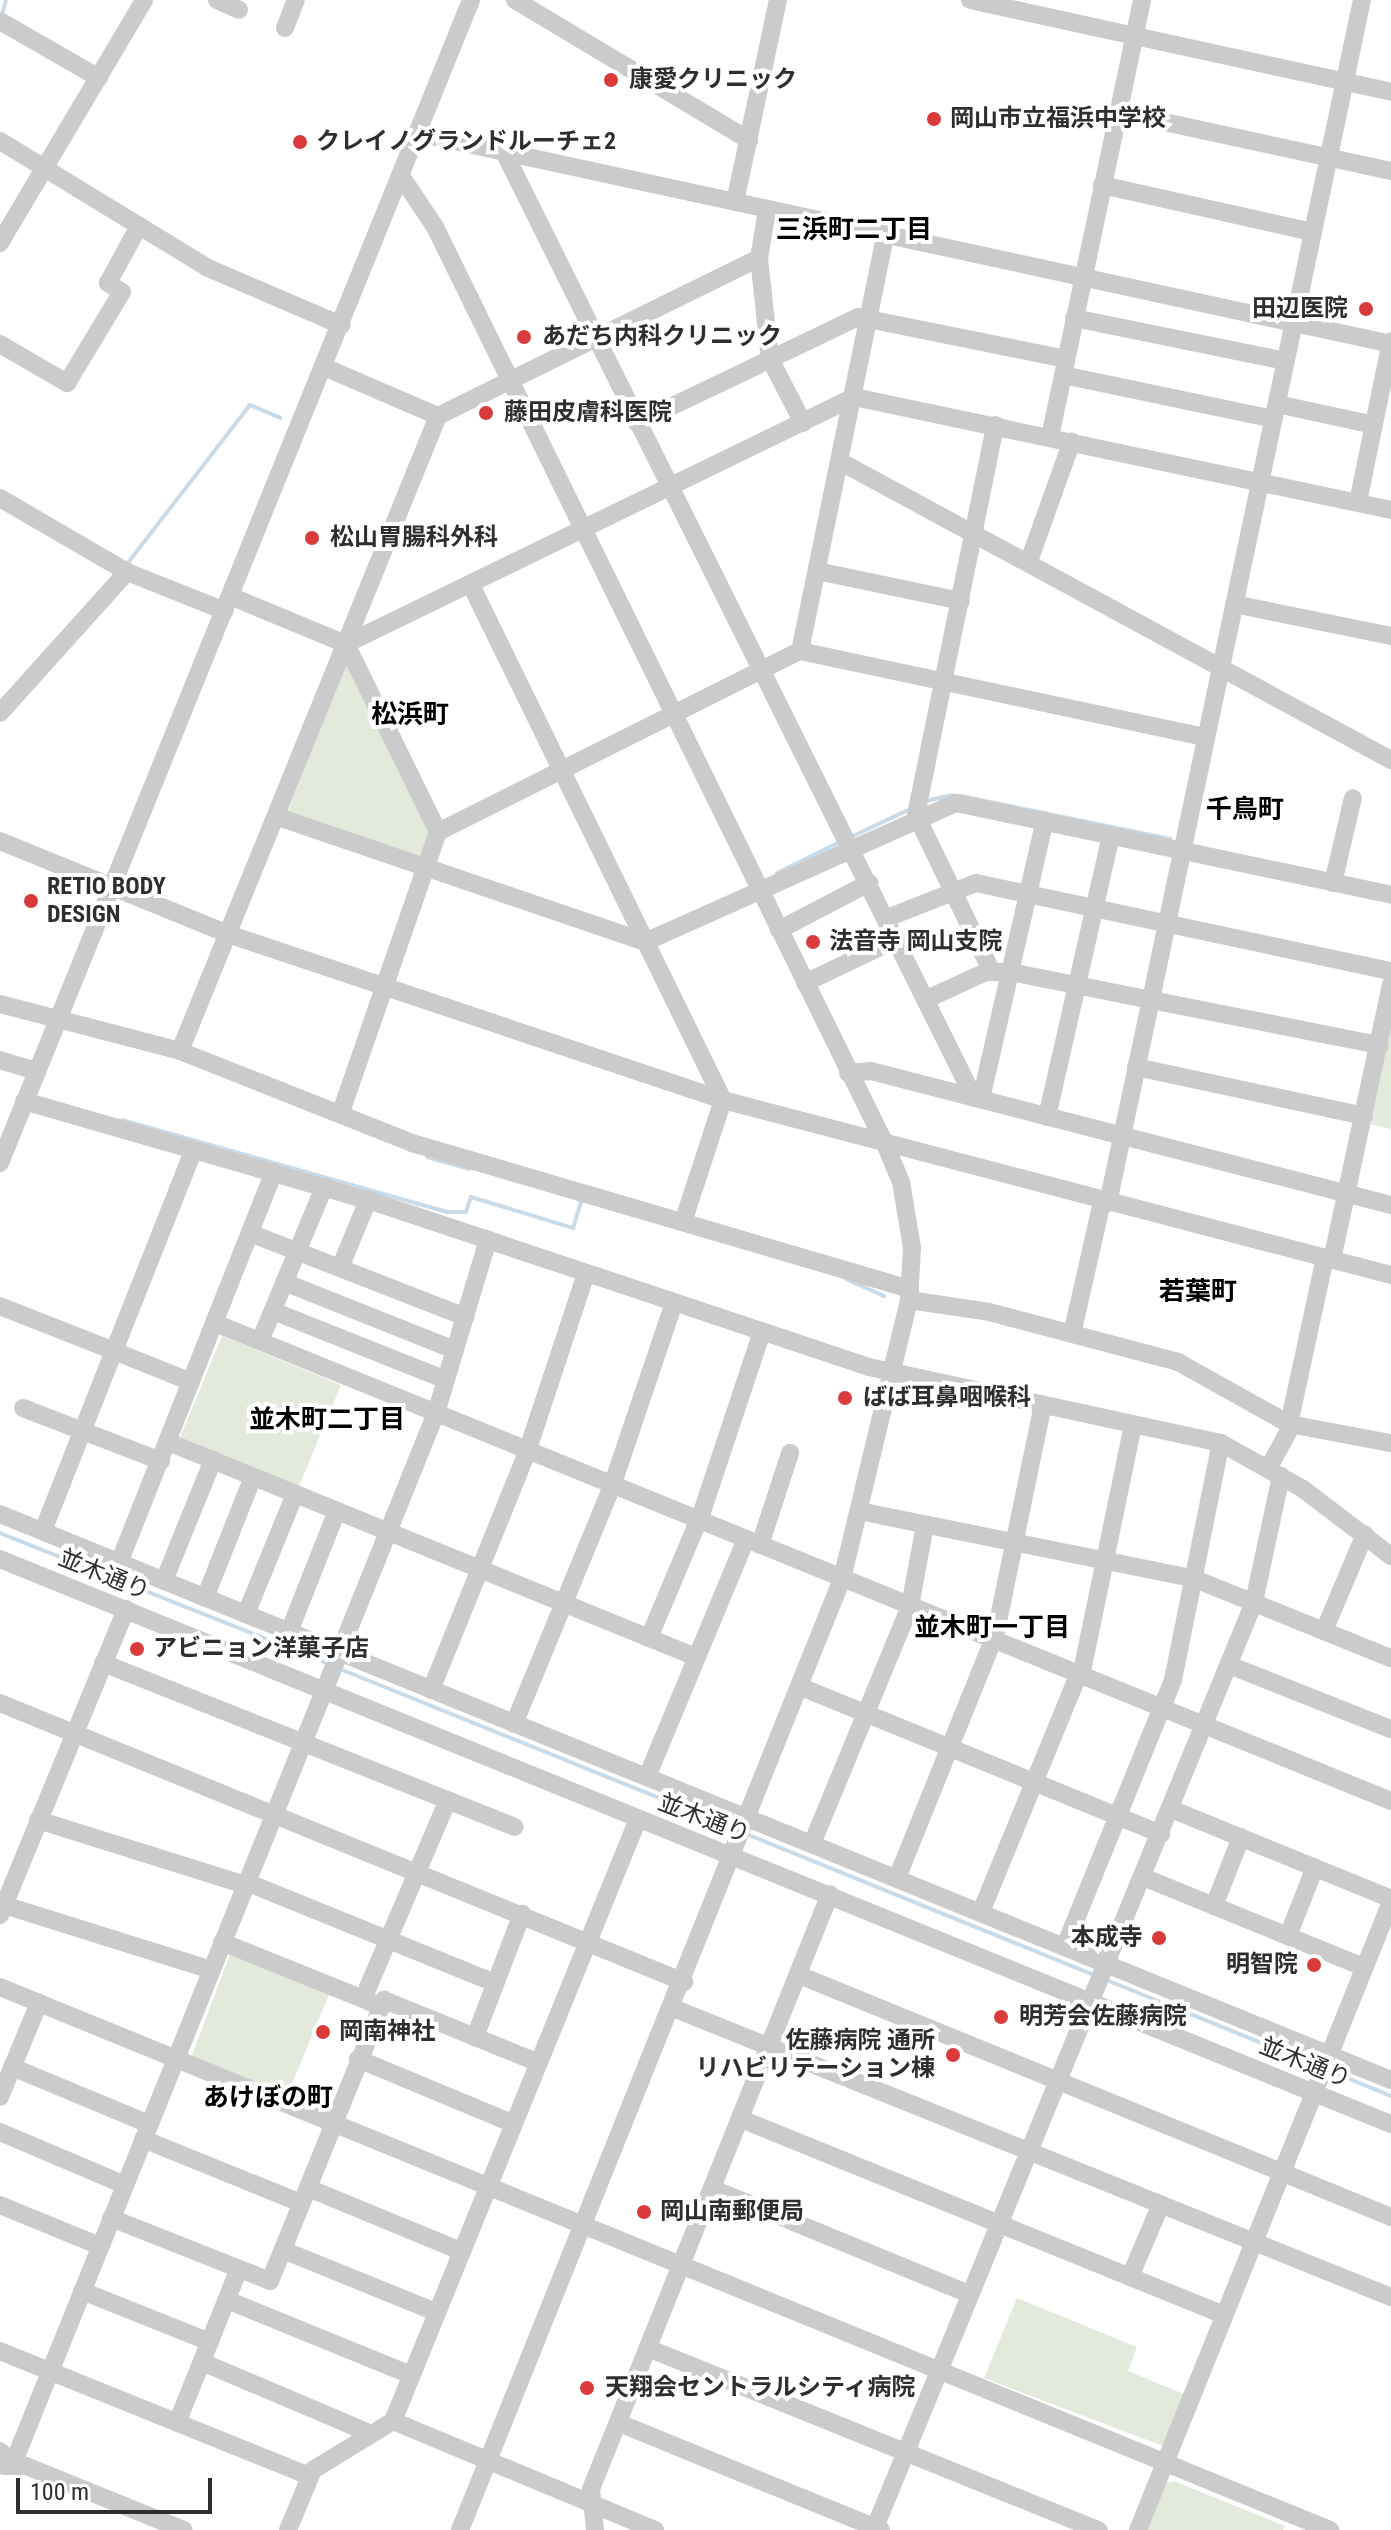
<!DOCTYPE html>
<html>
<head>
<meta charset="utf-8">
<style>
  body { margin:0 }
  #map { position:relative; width:1391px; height:2530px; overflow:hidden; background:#fff; font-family:"Roboto Condensed","Noto Sans JP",sans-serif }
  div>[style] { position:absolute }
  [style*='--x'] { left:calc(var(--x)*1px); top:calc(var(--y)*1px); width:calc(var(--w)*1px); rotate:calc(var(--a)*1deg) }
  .green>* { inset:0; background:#e3eadc }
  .stream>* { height:4px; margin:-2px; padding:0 2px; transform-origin:2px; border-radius:2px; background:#c9dbe9 }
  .minor>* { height:18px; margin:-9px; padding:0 9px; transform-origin:9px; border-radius:9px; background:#cbcbcb }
  .dots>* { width:22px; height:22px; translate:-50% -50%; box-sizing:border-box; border:4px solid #fff; border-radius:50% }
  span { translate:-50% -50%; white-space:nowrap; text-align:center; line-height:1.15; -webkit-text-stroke:8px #fff; paint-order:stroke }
  .poi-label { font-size:24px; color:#2e2e2e; font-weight:700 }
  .left { translate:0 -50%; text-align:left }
  .right { translate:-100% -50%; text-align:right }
  .street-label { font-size:24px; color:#2e2e2e }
  .neighbourhood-label { font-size:26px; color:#000; font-weight:700 }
  .scale { position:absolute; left:16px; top:2478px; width:196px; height:36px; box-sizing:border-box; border:4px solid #2e2e2e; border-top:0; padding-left:10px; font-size:24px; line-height:28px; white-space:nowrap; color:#2e2e2e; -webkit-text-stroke:6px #fff; paint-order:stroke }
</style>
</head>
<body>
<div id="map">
  <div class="green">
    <div style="clip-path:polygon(346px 661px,431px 828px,423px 858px,286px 816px)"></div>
    <div style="clip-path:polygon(1391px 1023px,1391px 1129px,1370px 1124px)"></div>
    <div style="clip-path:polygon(222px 1336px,341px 1385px,298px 1489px,179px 1440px)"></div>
    <div style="clip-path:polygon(230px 1954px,330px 1992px,287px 2096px,191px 2058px)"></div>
    <div style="clip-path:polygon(1017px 2298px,1137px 2347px,1128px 2371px,1184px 2394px,1163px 2446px,984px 2378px)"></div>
    <div style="clip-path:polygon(1174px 2481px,1285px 2526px,1283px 2530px,1146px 2530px,1166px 2483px)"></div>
  </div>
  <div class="stream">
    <div style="--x:3;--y:11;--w:11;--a:-75"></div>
    <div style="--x:127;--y:564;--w:201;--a:-52.3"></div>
    <div style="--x:250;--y:405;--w:33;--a:23"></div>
    <div style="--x:961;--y:796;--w:214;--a:11.6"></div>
    <div style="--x:926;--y:801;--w:27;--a:-13"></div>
    <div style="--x:851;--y:837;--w:63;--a:-25.3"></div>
    <div style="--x:777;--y:873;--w:70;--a:-26.2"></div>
    <div style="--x:122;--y:1120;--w:338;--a:15.8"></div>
    <div style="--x:447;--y:1212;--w:19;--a:0"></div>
    <div style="--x:466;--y:1212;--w:16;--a:-72"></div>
    <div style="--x:471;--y:1197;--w:107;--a:16.9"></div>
    <div style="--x:573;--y:1228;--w:31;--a:-73"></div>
    <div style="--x:427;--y:1157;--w:44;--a:15.9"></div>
    <div style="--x:846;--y:1279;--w:42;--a:24.1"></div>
    <div style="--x:0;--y:1533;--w:354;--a:21.7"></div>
    <div style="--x:340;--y:1669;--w:427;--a:22"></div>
    <div style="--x:744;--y:1833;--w:380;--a:22.1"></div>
    <div style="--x:1104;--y:1979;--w:231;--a:22.1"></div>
    <div style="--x:1330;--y:2071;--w:66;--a:22.3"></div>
  </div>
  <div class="minor">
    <div style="--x:217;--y:0;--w:24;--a:24"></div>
    <div style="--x:515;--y:0;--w:273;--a:30.9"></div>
    <div style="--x:970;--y:0;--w:431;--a:12.3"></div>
    <div style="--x:0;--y:21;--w:114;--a:29.9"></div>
    <div style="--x:285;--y:28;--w:30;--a:-69"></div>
    <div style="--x:1118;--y:112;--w:279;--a:12.2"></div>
    <div style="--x:417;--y:133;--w:997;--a:12.22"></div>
    <div style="--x:0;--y:141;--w:244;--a:31.4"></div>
    <div style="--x:208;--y:268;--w:145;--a:23.2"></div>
    <div style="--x:505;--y:154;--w:1054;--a:63.58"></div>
    <div style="--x:401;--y:176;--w:61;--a:56.3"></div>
    <div style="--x:435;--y:227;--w:1021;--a:63.86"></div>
    <div style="--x:885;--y:1144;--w:41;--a:67.2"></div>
    <div style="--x:901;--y:1182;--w:67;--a:80.5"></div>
    <div style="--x:912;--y:1248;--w:52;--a:93.3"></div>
    <div style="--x:909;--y:1300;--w:287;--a:103.5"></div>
    <div style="--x:842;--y:1579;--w:1025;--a:111.88"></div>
    <div style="--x:1102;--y:185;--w:216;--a:12.6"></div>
    <div style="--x:735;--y:202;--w:207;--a:-78"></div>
    <div style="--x:0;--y:243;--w:282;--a:-59.3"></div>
    <div style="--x:759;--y:258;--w:102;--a:83.8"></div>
    <div style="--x:770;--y:359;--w:72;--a:62.7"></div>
    <div style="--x:1074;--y:318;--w:215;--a:11.5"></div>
    <div style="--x:0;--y:344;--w:78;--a:30.2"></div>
    <div style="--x:67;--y:383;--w:106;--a:-58.9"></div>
    <div style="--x:122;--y:292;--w:17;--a:-147"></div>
    <div style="--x:108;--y:283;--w:65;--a:-61.5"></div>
    <div style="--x:324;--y:367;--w:124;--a:23.3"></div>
    <div style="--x:1063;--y:375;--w:215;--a:11.8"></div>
    <div style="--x:1277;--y:404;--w:99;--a:12.2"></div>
    <div style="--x:637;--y:423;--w:245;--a:-25.6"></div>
    <div style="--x:858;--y:317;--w:212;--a:11.4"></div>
    <div style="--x:1050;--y:437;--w:447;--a:-78.1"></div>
    <div style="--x:841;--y:462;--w:626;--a:28.45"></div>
    <div style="--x:0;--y:498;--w:147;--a:30.2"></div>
    <div style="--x:127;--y:572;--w:105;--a:21.7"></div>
    <div style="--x:1358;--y:502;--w:164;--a:-78.4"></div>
    <div style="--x:1029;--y:561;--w:127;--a:-70.3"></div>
    <div style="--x:817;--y:571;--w:147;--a:11.8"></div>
    <div style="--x:471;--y:585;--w:573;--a:63.93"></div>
    <div style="--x:723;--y:1100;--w:125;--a:108.1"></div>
    <div style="--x:230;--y:596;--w:126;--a:22.5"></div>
    <div style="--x:346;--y:644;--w:209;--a:63.9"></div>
    <div style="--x:1234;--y:604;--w:160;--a:11.5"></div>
    <div style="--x:346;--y:644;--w:565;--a:-25.93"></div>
    <div style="--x:854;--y:397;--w:549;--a:11.88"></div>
    <div style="--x:800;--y:651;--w:414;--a:12"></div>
    <div style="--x:0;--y:713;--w:190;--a:-48"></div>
    <div style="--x:278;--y:817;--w:388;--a:18.8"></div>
    <div style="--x:645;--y:942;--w:341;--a:-24.1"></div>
    <div style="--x:956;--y:803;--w:445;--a:11.9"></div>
    <div style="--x:0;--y:841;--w:246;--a:22.2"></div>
    <div style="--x:228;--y:934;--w:522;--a:18.54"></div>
    <div style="--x:723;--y:1100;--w:691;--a:14.68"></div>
    <div style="--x:1333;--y:883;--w:87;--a:-76.8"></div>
    <div style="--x:887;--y:918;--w:96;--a:-21.5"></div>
    <div style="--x:976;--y:883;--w:424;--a:12"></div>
    <div style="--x:779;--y:930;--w:102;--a:-27.6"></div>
    <div style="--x:992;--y:972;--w:174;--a:-115.8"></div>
    <div style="--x:916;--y:815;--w:398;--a:-78.5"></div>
    <div style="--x:805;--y:983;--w:102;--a:-25.6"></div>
    <div style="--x:927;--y:999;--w:65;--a:-24.6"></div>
    <div style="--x:986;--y:972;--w:24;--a:0"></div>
    <div style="--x:1010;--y:972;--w:377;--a:11.2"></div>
    <div style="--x:0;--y:1004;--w:186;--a:14.6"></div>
    <div style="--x:180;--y:1051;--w:250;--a:21.6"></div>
    <div style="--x:412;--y:1143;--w:519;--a:16.34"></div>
    <div style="--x:180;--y:1051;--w:685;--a:-67.89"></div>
    <div style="--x:438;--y:416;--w:358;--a:-26.2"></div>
    <div style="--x:759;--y:258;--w:49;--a:-80.5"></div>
    <div style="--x:0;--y:1060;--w:39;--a:17"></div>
    <div style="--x:1136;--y:1067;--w:233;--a:12.1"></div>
    <div style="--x:848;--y:1073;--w:23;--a:-5"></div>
    <div style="--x:871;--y:1071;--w:537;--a:14.45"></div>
    <div style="--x:981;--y:1099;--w:286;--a:-77.1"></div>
    <div style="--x:24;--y:1101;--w:358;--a:16.1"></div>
    <div style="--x:368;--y:1200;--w:528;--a:18.43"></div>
    <div style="--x:869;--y:1367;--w:360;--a:12.2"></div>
    <div style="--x:1221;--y:1443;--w:94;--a:29.3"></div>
    <div style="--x:1303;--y:1489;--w:111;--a:37.3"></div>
    <div style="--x:341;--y:1112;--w:296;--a:-70.9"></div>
    <div style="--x:438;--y:832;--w:405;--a:-26.6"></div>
    <div style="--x:800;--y:651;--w:424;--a:-78.4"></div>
    <div style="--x:1047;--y:1117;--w:289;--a:-77.2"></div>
    <div style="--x:0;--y:1163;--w:1255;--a:-67.95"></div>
    <div style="--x:1108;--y:1203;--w:1230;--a:-78.08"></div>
    <div style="--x:250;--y:1233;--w:231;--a:21.3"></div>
    <div style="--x:1332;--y:1260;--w:282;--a:-77.9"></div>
    <div style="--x:340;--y:1268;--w:74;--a:-67.6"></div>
    <div style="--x:284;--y:1282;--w:184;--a:21.7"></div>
    <div style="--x:909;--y:1300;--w:81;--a:8.5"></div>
    <div style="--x:989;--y:1312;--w:196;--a:14.8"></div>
    <div style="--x:1178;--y:1362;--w:127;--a:29.2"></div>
    <div style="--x:1289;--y:1424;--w:104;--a:10.6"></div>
    <div style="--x:0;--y:1306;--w:123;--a:21.5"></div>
    <div style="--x:114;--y:1351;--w:215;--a:-68.4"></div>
    <div style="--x:273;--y:1311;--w:186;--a:21.7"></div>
    <div style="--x:215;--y:1323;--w:1269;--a:22.12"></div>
    <div style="--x:1072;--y:1334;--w:135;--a:-77.2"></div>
    <div style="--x:260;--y:1341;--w:167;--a:-67.4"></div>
    <div style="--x:23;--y:1408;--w:148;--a:21"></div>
    <div style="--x:1289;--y:1424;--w:170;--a:-77.8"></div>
    <div style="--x:168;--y:1442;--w:570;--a:22.16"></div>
    <div style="--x:1269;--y:1467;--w:48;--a:-61.3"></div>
    <div style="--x:859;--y:1511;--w:343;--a:11.4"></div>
    <div style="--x:1195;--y:1579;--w:211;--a:22"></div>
    <div style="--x:0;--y:1514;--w:1502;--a:22.14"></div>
    <div style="--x:43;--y:1531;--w:193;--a:-68.5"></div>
    <div style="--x:114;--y:1351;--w:83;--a:21.9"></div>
    <div style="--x:760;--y:1545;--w:97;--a:-71.9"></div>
    <div style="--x:0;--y:1559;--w:1501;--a:22.11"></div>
    <div style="--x:119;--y:1563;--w:421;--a:-68.4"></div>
    <div style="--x:164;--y:1581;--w:131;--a:-68"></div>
    <div style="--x:205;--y:1598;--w:130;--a:-68.4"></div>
    <div style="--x:246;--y:1614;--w:130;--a:-67.8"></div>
    <div style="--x:1324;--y:1631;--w:105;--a:-67.1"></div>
    <div style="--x:289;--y:1632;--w:130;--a:-68.4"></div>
    <div style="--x:649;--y:1638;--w:137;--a:-67.2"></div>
    <div style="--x:702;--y:1512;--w:190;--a:-71.6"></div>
    <div style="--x:994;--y:1641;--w:241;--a:-78.3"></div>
    <div style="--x:103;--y:1663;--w:443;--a:21.7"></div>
    <div style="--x:1229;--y:1665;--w:174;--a:21.6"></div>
    <div style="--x:1081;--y:1676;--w:256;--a:-78.3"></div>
    <div style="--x:801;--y:1687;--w:389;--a:22.2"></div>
    <div style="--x:431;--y:1690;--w:257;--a:-68"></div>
    <div style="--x:527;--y:1452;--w:188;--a:-71.7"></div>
    <div style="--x:0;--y:1703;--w:739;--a:22.19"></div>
    <div style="--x:514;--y:1724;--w:257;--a:-67.6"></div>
    <div style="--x:612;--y:1486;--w:193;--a:-71.3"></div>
    <div style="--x:647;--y:1777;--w:258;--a:-67.4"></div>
    <div style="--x:1171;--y:1809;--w:238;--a:22.2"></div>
    <div style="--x:38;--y:1820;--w:217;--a:17.4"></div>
    <div style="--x:812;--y:1844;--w:257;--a:-67.6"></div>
    <div style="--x:910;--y:1606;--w:82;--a:-79.5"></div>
    <div style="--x:1143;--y:1877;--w:239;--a:22.2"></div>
    <div style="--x:897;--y:1878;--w:257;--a:-68"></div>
    <div style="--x:246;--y:1882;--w:269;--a:22.1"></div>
    <div style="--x:4;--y:1905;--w:217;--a:17.4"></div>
    <div style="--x:1214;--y:1906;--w:74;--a:-68.6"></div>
    <div style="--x:981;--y:1912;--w:256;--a:-67.7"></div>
    <div style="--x:0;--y:1915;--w:331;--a:-67.6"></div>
    <div style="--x:1288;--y:1936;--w:74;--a:-68.6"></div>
    <div style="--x:222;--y:1942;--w:152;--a:22"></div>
    <div style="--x:1065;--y:1946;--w:287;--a:-67.9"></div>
    <div style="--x:1173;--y:1680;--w:242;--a:-78.6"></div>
    <div style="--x:799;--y:1975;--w:640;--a:22.23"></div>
    <div style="--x:0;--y:1987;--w:1437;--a:22.21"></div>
    <div style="--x:381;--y:2007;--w:8;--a:-67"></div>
    <div style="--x:384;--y:2000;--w:165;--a:22.1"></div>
    <div style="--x:673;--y:2008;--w:774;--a:21.93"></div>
    <div style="--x:475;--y:2037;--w:132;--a:-69.1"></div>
    <div style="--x:358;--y:2059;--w:167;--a:22.6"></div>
    <div style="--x:12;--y:2067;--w:148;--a:22.6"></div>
    <div style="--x:0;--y:2097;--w:102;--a:-67.5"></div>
    <div style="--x:741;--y:2119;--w:521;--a:22.09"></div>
    <div style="--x:0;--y:2132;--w:136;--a:23"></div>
    <div style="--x:143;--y:2139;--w:170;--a:22.1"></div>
    <div style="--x:308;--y:2188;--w:165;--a:22.4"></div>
    <div style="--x:713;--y:2189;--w:277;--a:22.3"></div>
    <div style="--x:0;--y:2205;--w:108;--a:22.3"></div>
    <div style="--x:111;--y:2218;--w:171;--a:21.6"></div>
    <div style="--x:270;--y:2281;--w:296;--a:-67.9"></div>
    <div style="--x:381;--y:2007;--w:20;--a:-156"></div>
    <div style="--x:363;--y:1999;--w:216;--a:-66.9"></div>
    <div style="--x:283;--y:2250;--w:165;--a:22.1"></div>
    <div style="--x:1130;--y:2277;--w:79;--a:-67"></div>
    <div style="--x:82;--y:2291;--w:138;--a:21.7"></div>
    <div style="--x:227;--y:2300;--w:199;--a:22.2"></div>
    <div style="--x:650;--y:2349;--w:484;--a:22"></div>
    <div style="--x:0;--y:2351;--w:334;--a:22"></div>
    <div style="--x:202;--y:2362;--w:181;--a:23"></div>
    <div style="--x:393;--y:2421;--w:650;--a:-67.85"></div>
    <div style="--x:177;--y:2423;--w:166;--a:-68.1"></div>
    <div style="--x:619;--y:2423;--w:283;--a:22.2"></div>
    <div style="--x:0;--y:2451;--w:18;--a:45"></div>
    <div style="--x:13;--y:2464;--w:1133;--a:-68.08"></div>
    <div style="--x:436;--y:1413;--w:181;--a:-73.3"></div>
    <div style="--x:4;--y:2466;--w:22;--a:0"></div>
    <div style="--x:26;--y:2466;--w:170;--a:22.1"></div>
    <div style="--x:288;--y:2530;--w:65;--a:-67.4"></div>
    <div style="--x:313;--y:2470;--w:94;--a:-31.5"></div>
    <div style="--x:393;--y:2421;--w:284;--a:22.6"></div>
    <div style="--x:595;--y:2530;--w:41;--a:-95.6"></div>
    <div style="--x:591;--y:2489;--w:641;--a:-68.12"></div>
    <div style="--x:874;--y:2530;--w:1003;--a:-67.73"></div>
    <div style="--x:1254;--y:1602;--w:129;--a:-77.9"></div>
    <div style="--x:1138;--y:2530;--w:677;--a:-68.06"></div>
  </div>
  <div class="dots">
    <div style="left:611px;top:80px;background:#d93b3c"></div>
    <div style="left:934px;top:119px;background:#d93b3c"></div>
    <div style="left:300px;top:142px;background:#d93b3c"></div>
    <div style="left:1366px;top:309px;background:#d93b3c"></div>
    <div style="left:524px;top:337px;background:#d93b3c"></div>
    <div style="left:486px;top:413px;background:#d93b3c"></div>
    <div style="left:312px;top:538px;background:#d93b3c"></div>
    <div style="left:31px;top:901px;background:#d93b3c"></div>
    <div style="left:813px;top:942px;background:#d93b3c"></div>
    <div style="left:845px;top:1398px;background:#d93b3c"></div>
    <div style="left:137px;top:1649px;background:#d93b3c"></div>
    <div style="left:1159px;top:1938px;background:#d93b3c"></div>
    <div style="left:1314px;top:1965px;background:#d93b3c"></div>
    <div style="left:1001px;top:2017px;background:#d93b3c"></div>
    <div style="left:323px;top:2032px;background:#d93b3c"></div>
    <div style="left:953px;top:2055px;background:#d93b3c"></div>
    <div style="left:644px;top:2212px;background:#d93b3c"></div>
    <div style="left:587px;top:2388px;background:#d93b3c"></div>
  </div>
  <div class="poi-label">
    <span class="left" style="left:629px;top:80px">康愛クリニック</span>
    <span class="left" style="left:950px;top:119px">岡山市立福浜中学校</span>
    <span class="left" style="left:316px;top:142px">クレイノグランドルーチェ2</span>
    <span class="right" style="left:1348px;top:309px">田辺医院</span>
    <span class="left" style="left:542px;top:337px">あだち内科クリニック</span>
    <span class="left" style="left:504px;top:413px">藤田皮膚科医院</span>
    <span class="left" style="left:330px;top:538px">松山胃腸科外科</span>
    <span class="left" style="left:47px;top:901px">RETIO BODY<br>DESIGN</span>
    <span class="left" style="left:829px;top:942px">法音寺 岡山支院</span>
    <span class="left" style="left:863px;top:1398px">ばば耳鼻咽喉科</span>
    <span class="left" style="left:153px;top:1649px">アビニョン洋菓子店</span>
    <span class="right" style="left:1143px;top:1938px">本成寺</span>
    <span class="right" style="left:1298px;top:1965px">明智院</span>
    <span class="left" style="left:1019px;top:2017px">明芳会佐藤病院</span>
    <span class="left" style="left:339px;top:2032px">岡南神社</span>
    <span class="right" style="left:935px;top:2055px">佐藤病院 通所<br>リハビリテーション棟</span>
    <span class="left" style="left:660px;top:2212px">岡山南郵便局</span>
    <span class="left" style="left:605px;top:2388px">天翔会セントラルシティ病院</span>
  </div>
  <div class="street-label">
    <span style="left:104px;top:1575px;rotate:22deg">並木通り</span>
    <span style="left:704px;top:1819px;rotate:21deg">並木通り</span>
    <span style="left:1305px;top:2063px;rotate:22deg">並木通り</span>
  </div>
  <div class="neighbourhood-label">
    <span style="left:854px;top:230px">三浜町二丁目</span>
    <span style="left:410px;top:715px">松浜町</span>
    <span style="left:1245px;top:810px">千鳥町</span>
    <span style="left:1198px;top:1292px">若葉町</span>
    <span style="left:327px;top:1420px">並木町二丁目</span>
    <span style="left:992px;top:1628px">並木町一丁目</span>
    <span style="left:268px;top:2098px">あけぼの町</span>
  </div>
  <div class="scale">100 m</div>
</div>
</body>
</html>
